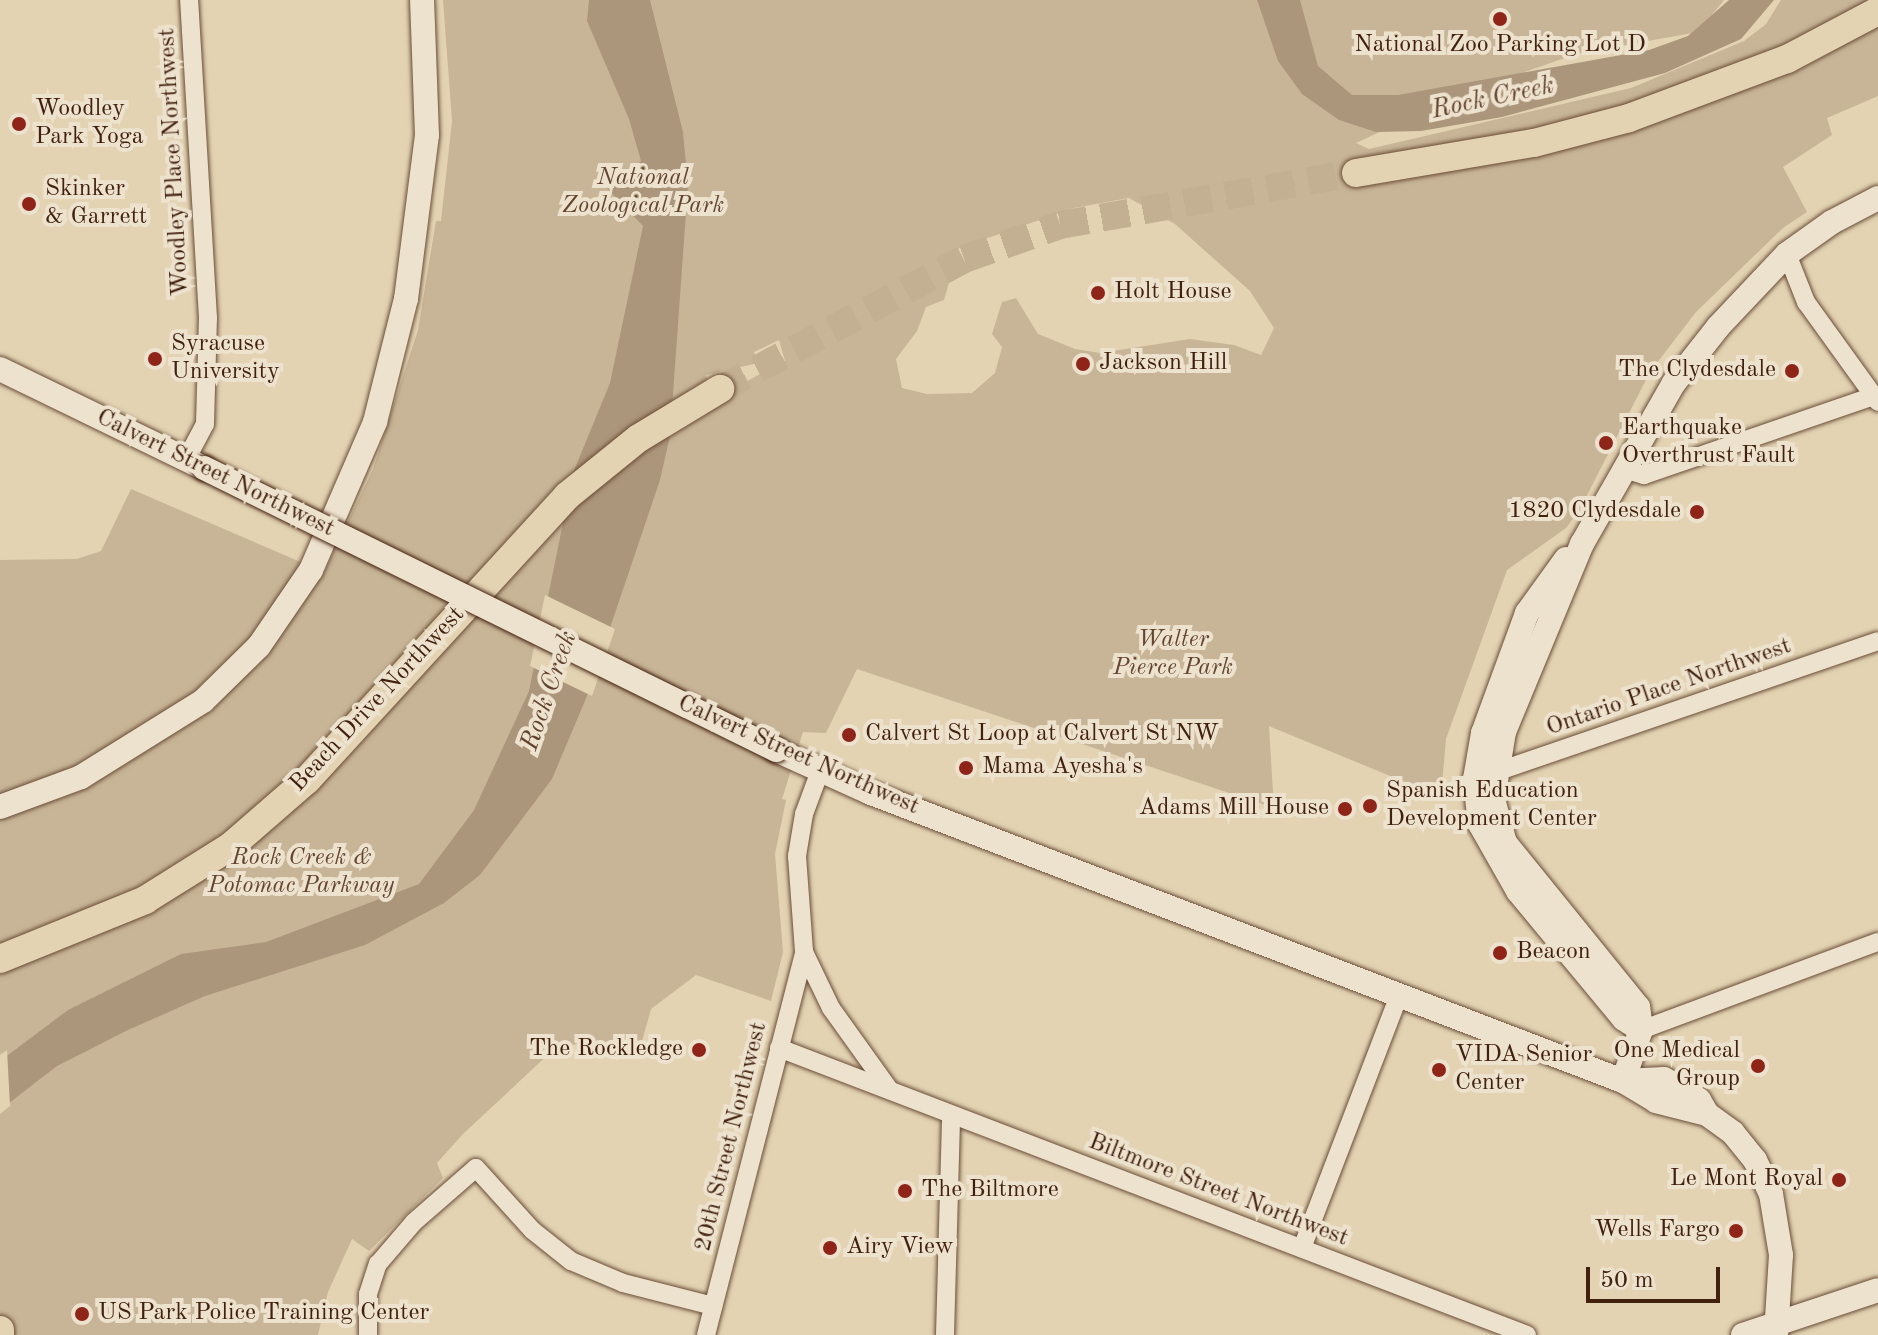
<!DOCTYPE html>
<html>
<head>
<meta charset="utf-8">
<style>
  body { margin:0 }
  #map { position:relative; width:1878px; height:1335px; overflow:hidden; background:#e3d3b3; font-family:"Old Standard TT",serif }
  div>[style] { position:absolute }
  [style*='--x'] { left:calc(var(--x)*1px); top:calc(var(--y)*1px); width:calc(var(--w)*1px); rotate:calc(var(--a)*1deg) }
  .green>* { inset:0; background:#c8b597 }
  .water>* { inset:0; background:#ac967b }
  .pier>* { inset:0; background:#e3d3b3 }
  .primary-tunnel>* { height:28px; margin-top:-14px; transform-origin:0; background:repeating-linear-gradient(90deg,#c3af92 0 28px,transparent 0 42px) }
  .roads { filter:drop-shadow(0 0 2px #6a4d37) drop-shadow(0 0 2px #6a4d37) }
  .street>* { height:18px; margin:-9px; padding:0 9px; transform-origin:9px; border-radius:9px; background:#ede2ce }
  .secondary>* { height:24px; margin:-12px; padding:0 12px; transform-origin:12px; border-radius:12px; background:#ede2ce }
  .primary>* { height:28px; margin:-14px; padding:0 14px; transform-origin:14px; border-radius:14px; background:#e3d3b3 }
  .bridges { filter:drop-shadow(0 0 2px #42200e) drop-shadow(0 0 2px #42200e) }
  .secondary-bridge>* { height:24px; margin:-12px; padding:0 12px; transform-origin:12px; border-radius:12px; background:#ede2ce }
  .dots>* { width:22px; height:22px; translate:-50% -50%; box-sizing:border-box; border:4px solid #ede2ce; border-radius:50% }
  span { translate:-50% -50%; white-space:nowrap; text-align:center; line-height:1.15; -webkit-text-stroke:8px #ede2ce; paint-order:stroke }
  .poi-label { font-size:24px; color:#42200e }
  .left { translate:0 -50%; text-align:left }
  .right { translate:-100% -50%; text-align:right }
  .street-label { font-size:24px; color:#42200e }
  .park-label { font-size:24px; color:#644530; font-style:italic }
  .water-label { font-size:26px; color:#62432f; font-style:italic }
  .scale { position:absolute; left:1586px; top:1267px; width:134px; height:36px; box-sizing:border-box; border:4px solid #42200e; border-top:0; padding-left:10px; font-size:24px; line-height:28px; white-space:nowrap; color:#42200e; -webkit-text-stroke:6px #ede2ce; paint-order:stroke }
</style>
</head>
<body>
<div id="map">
  <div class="green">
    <div style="clip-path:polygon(evenodd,443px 0,1724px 0,1698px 32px,1576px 54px,1457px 96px,1356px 143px,1369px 149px,1631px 88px,1744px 41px,1766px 24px,1781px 0,1878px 0,1878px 96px,1827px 118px,1832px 135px,1783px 167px,1807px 212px,1783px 228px,1696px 312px,1650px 372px,1579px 511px,1566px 528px,1507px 570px,1446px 739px,1441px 797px,1269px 726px,1274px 808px,857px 669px,826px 733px,803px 732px,782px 799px,786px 800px,775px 854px,783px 952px,771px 1001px,696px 975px,651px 1009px,638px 1056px,580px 1043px,553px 1050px,463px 1134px,437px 1163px,443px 1178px,369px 1251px,352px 1239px,328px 1292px,318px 1335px,0 1335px,0 560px,77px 559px,101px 551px,131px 489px,324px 572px,373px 469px,418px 330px,436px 221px,441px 221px,452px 121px,443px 0,1129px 198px,1175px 224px,1250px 291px,1274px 328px,1261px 355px,1234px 345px,1190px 339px,1100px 353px,1075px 349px,1038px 334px,1016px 298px,1002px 302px,992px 334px,1002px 347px,995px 373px,972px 393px,927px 394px,902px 388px,896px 359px,917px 331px,926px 307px,944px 300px,959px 248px,1074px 208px,1129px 198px,443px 0,779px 340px,785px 361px,734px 388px,708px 384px,706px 375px,758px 363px,754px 352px,779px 340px)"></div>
  </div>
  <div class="water">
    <div style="clip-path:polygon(589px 0,650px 0,683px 132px,688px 185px,670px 436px,660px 480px,587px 696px,552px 779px,480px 875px,444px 903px,365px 945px,205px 996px,128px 1030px,57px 1066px,0 1110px,0 1061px,68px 1010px,181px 954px,266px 942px,419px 884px,474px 810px,529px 691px,573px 473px,610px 383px,643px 226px,606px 187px,641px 161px,629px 119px,587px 21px)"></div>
    <div style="clip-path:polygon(1257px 0,1300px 0,1318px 66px,1352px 95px,1398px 95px,1649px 50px,1688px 36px,1729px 0,1774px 0,1741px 39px,1665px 73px,1502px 117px,1421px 131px,1376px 132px,1339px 120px,1302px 94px,1278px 61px)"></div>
  </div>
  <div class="pier">
    <div style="clip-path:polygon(545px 595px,615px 629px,592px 696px,530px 666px)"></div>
    <div style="clip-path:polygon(7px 1050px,10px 1106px,0 1114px,0 1055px)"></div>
  </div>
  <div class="primary-tunnel">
    <div style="--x:720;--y:389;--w:276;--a:-28"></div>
    <div style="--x:964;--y:259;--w:102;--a:-19.5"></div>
    <div style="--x:1060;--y:225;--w:301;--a:-10"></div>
  </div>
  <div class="roads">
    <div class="street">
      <div style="--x:1787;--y:254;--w:52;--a:68.4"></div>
      <div style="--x:1806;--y:302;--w:123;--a:54.2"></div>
      <div style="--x:186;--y:460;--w:41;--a:-62.2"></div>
      <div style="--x:205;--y:424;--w:106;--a:-88.4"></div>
      <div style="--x:208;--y:318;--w:319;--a:-93.4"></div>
      <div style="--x:1624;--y:469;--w:21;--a:17"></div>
      <div style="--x:1644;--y:475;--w:243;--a:-19"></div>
      <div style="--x:820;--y:771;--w:46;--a:110.4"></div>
      <div style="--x:804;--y:814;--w:43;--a:99.5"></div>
      <div style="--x:797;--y:856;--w:96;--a:85.8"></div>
      <div style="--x:804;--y:952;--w:62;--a:64.3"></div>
      <div style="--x:831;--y:1008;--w:100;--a:54.4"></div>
      <div style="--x:1487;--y:775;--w:413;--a:-18.9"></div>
      <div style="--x:1641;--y:1030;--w:253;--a:-20.4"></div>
      <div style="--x:779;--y:1048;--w:801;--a:20.99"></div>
      <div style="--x:1302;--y:1248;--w:271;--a:-69"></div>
      <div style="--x:368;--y:1335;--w:41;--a:-90"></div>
      <div style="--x:368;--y:1294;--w:32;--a:-72"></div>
      <div style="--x:378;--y:1264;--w:55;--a:-49.4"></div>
      <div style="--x:414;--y:1222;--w:82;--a:-41.1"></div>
      <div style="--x:476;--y:1168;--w:84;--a:47.9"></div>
      <div style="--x:532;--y:1230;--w:50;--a:38.5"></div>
      <div style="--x:571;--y:1261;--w:56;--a:22.9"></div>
      <div style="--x:623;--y:1283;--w:93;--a:14.3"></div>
      <div style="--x:706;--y:1335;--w:395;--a:-75.6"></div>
      <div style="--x:945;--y:1335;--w:220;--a:-88.4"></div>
    </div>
    <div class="secondary">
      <div style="--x:0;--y:369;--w:227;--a:25.9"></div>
      <div style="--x:1566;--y:559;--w:67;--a:125.8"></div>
      <div style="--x:1527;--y:613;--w:128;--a:110.1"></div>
      <div style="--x:1483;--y:733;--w:47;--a:99.9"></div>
      <div style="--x:1475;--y:779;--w:45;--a:83.7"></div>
      <div style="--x:1480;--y:824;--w:77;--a:60.4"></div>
      <div style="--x:1518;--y:891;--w:166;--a:50.4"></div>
      <div style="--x:1624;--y:1019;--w:20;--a:33"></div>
      <div style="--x:776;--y:750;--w:104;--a:24.4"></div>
      <div style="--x:871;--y:793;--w:805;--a:20.96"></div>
      <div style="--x:1623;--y:1081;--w:39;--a:31"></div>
      <div style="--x:1656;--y:1101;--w:53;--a:14.3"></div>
      <div style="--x:0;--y:807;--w:86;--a:-20.3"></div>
      <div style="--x:81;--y:777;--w:144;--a:-31.9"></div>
      <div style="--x:203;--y:701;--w:78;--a:-44.5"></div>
      <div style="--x:259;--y:646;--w:92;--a:-55.6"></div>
      <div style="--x:311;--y:570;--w:161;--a:-66.6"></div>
      <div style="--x:375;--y:422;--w:127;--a:-75.9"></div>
      <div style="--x:406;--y:299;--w:165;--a:-82.7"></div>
      <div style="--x:427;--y:135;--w:135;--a:-92.1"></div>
      <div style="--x:1623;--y:1081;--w:54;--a:-70.6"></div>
      <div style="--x:1641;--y:1030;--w:23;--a:-97"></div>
      <div style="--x:1638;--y:1007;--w:211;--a:-129"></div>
      <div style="--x:1505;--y:843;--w:46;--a:-105.3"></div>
      <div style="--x:1493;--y:799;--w:68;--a:-80.7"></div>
      <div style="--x:1504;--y:732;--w:204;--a:-67.5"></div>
      <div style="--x:1582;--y:544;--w:185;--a:-60.3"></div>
      <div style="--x:1674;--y:383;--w:71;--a:-51.8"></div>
      <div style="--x:1718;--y:327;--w:100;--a:-46.6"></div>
      <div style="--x:1787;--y:254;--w:55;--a:-35.4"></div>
      <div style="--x:1832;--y:222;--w:52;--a:-27.6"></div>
      <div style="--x:1623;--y:1081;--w:41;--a:-2.8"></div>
      <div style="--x:1664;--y:1079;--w:41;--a:31"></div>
      <div style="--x:1699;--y:1100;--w:16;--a:60"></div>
      <div style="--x:1707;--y:1114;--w:32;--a:36"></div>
      <div style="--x:1733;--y:1133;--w:35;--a:51"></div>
      <div style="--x:1755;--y:1160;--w:38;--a:65"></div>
      <div style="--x:1771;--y:1194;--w:62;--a:80.7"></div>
      <div style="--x:1781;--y:1255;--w:80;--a:93.6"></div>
      <div style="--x:1743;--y:1335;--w:142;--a:-18.4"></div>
    </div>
    <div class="primary">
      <div style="--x:1356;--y:173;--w:181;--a:-9.6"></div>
      <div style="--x:1534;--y:143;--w:98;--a:-14.7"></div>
      <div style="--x:1629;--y:118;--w:169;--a:-20.5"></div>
      <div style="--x:1787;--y:59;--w:103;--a:-27.8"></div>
      <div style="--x:0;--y:959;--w:157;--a:-22.1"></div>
      <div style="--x:145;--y:900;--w:102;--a:-32.1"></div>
      <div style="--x:231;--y:846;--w:101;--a:-41"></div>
      <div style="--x:307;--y:780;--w:385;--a:-47.5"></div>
      <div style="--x:567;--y:496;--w:92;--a:-38.9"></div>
      <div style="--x:639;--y:438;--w:95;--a:-31.2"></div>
      <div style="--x:0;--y:1330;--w:5;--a:90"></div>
    </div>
  </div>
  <div class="bridges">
    <div class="secondary-bridge">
      <div style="--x:204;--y:468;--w:638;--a:26.24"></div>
    </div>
  </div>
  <div class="dots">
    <div style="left:1500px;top:19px;background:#8f2418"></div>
    <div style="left:19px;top:124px;background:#8f2418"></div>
    <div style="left:29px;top:204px;background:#8f2418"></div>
    <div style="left:1098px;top:293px;background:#8f2418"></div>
    <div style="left:155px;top:359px;background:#8f2418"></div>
    <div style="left:1083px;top:364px;background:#8f2418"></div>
    <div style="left:1792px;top:371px;background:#8f2418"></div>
    <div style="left:1606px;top:443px;background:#8f2418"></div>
    <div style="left:1697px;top:512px;background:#8f2418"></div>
    <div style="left:849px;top:735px;background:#8f2418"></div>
    <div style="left:966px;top:768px;background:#8f2418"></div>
    <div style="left:1370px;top:806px;background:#8f2418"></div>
    <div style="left:1345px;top:809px;background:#8f2418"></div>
    <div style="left:1500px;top:953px;background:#8f2418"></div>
    <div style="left:699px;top:1050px;background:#8f2418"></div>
    <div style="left:1758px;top:1066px;background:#8f2418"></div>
    <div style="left:1439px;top:1070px;background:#8f2418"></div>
    <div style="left:1839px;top:1180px;background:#8f2418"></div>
    <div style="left:905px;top:1191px;background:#8f2418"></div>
    <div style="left:1736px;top:1231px;background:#8f2418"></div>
    <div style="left:830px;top:1248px;background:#8f2418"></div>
    <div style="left:82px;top:1314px;background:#8f2418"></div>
  </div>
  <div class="poi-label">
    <span style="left:1500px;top:46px">National Zoo Parking Lot D</span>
    <span class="left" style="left:35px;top:124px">Woodley<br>Park Yoga</span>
    <span class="left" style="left:45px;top:204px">Skinker<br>&amp; Garrett</span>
    <span class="left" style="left:1114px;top:293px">Holt House</span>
    <span class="left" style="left:171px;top:359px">Syracuse<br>University</span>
    <span class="left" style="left:1099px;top:364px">Jackson Hill</span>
    <span class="right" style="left:1776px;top:371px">The Clydesdale</span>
    <span class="left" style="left:1622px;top:443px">Earthquake<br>Overthrust Fault</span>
    <span class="right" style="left:1681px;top:512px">1820 Clydesdale</span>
    <span class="left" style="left:865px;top:735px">Calvert St Loop at Calvert St NW</span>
    <span class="left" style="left:982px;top:768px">Mama Ayesha's</span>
    <span class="left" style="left:1386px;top:806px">Spanish Education<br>Development Center</span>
    <span class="right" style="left:1329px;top:809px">Adams Mill House</span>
    <span class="left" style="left:1516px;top:953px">Beacon</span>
    <span class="right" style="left:683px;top:1050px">The Rockledge</span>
    <span class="right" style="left:1740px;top:1066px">One Medical<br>Group</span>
    <span class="left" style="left:1455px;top:1070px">VIDA Senior<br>Center</span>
    <span class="right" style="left:1823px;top:1180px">Le Mont Royal</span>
    <span class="left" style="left:921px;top:1191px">The Biltmore</span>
    <span class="right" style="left:1720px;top:1231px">Wells Fargo</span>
    <span class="left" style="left:846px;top:1248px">Airy View</span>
    <span class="left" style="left:98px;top:1314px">US Park Police Training Center</span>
  </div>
  <div class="street-label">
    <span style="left:175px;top:162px;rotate:-93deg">Woodley Place Northwest</span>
    <span style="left:215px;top:474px;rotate:26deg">Calvert Street Northwest</span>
    <span style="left:1669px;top:688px;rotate:-19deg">Ontario Place Northwest</span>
    <span style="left:378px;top:700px;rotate:-47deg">Beach Drive Northwest</span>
    <span style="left:798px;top:756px;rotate:24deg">Calvert Street Northwest</span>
    <span style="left:732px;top:1137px;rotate:-76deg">20th Street Northwest</span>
    <span style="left:1218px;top:1191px;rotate:21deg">Biltmore Street Northwest</span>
  </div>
  <div class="park-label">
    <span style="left:643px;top:193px">National<br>Zoological Park</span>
    <span style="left:1173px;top:655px">Walter<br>Pierce Park</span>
    <span style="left:301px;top:873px">Rock Creek &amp;<br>Potomac Parkway</span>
  </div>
  <div class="water-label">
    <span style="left:1493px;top:99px;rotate:-12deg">Rock Creek</span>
    <span style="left:550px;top:691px;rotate:-71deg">Rock Creek</span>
  </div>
  <div class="scale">50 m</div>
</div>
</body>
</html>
